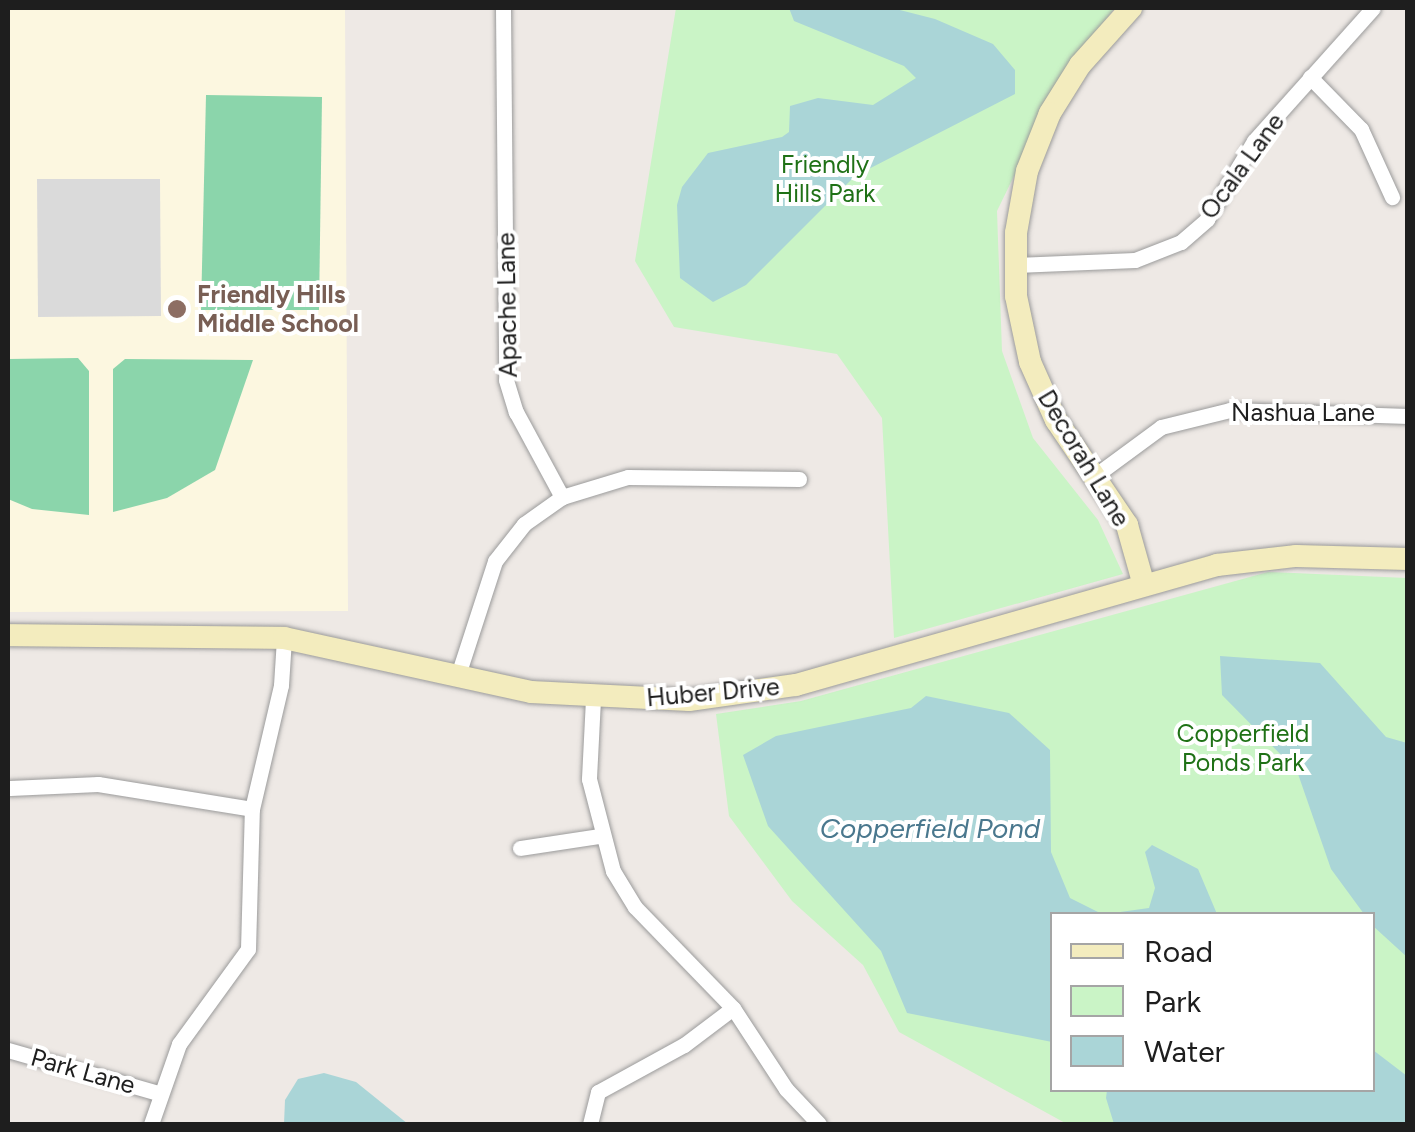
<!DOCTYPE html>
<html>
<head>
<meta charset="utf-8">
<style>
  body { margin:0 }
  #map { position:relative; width:1415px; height:1132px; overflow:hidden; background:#eee9e5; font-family:Figtree,sans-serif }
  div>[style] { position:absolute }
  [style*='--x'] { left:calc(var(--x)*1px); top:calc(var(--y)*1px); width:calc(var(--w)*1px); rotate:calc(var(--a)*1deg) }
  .education>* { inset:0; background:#fcf7e0 }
  .park>* { inset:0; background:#caf4c6 }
  .pitch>* { inset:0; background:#8bd5ab }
  .parking>* { inset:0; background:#dadada }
  .water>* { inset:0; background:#aad5d7 }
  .roads { filter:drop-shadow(0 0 2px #9b9b9b) drop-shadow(0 0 2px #9b9b9b) }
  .street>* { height:15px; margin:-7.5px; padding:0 7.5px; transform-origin:7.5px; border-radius:7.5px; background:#fff }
  .secondary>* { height:22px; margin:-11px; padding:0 11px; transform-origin:11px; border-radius:11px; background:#f3ecbe }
  .dots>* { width:28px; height:28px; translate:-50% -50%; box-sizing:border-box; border:5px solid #fff; border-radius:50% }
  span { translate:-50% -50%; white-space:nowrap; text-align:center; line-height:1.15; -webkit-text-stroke:8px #fff; paint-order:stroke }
  .park-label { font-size:25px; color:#1f7116 }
  .street-label { font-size:25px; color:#1e1e1e }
  .education-label { font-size:25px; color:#785e54; font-weight:700 }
  .left { translate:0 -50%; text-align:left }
  .water-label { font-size:28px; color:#4a788e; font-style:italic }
  .frame { position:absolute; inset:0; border:10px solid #1e1e1e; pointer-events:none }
  .legend { position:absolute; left:1050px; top:912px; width:325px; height:180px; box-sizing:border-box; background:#fff; border:2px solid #a5a5a5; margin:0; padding:12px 18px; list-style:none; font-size:30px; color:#1e1e1e }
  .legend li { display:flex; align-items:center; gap:20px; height:50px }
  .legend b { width:50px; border:2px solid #a5a5a5 }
</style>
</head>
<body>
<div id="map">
  <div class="education">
    <div style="clip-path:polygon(8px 8px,345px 8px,348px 611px,8px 612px)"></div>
  </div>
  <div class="park">
    <div style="clip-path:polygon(676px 8px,1114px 9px,1066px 69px,997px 211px,1002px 351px,1033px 438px,1098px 520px,1123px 574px,894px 638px,882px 418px,837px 354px,674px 327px,635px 261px)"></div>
    <div style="clip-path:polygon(evenodd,1268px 572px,1407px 578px,1407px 1124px,1067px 1124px,899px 1032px,863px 965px,792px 901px,729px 816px,716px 714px,801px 701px,1268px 572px,1052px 914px,1372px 914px,1372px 1090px,1052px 1090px,1052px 914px)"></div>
  </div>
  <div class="pitch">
    <div style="clip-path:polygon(206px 95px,322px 97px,319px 310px,201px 310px)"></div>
    <div style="clip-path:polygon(78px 358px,89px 371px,89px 515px,32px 509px,8px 499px,8px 359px)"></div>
    <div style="clip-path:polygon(125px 359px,253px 360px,215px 470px,167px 498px,113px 512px,113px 369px)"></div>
  </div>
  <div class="parking">
    <div style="clip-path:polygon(37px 179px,160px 179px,161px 316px,38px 317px)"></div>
  </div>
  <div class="water">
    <div style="clip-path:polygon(789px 8px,892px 8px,935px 19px,993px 44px,1015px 70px,1015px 94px,855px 176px,746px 285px,713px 302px,680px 278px,677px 205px,682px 187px,708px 153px,782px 137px,789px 132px,790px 106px,818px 98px,873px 105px,916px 78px,904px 66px,794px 21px)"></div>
    <div style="clip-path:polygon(1220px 656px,1320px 663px,1386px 737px,1407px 743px,1407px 957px,1373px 926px,1372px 914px,1364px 914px,1331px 869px,1297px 771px,1222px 695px)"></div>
    <div style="clip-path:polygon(926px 696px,1009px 713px,1050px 750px,1051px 852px,1070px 898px,1102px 914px,1052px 914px,1052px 1042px,907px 1013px,881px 951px,768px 826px,743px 755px,776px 736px,911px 708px)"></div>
    <div style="clip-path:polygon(1152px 845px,1198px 869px,1217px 914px,1106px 914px,1149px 908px,1155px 888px,1145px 852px)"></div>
    <div style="clip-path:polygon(1373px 1050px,1407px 1076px,1407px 1124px,1114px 1124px,1106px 1098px,1107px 1090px,1372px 1090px)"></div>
    <div style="clip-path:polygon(324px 1073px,356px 1082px,408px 1124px,284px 1124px,285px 1100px,298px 1079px)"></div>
  </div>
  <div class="roads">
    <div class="street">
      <div style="--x:503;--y:8;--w:372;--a:89.5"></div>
      <div style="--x:506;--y:380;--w:34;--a:73"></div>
      <div style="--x:516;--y:412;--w:97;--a:61.6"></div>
      <div style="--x:1310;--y:77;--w:73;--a:45.6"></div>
      <div style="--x:1361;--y:129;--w:75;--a:65.5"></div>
      <div style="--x:1016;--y:265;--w:119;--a:-2.4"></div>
      <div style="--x:1135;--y:260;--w:49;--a:-21.4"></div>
      <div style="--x:1181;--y:242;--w:35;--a:-41"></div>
      <div style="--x:1207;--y:219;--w:91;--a:-58.9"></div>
      <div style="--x:1254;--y:141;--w:178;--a:-48.2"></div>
      <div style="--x:1096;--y:475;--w:81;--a:-36.4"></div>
      <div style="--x:1161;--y:427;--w:71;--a:-13.8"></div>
      <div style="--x:1230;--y:410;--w:178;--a:1.9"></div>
      <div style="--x:458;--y:675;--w:120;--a:-72"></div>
      <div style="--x:495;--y:561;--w:47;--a:-51.9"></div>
      <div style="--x:524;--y:524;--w:47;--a:-35.4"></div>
      <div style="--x:562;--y:497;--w:69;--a:-16.9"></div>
      <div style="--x:628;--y:477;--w:171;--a:0.7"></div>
      <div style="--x:593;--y:699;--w:80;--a:92.9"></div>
      <div style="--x:589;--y:779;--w:95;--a:75.4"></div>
      <div style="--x:613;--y:871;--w:42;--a:58.6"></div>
      <div style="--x:635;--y:907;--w:141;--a:45.9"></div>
      <div style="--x:733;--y:1008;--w:97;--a:56.8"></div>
      <div style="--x:786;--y:1089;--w:48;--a:46.7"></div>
      <div style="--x:10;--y:788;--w:88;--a:-2.6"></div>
      <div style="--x:98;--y:784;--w:156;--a:9.2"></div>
      <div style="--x:520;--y:848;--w:80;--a:-8.6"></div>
      <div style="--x:8;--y:1050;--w:156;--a:16"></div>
      <div style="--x:151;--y:1124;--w:85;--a:-70.7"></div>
      <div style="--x:179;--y:1044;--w:117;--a:-54"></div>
      <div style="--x:248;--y:949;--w:140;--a:-88.4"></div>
      <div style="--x:252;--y:809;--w:127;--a:-76.8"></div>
      <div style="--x:281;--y:685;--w:47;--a:-86.3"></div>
      <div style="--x:590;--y:1124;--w:33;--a:-76"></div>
      <div style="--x:598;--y:1092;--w:98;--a:-28.7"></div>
      <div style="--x:684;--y:1045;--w:61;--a:-37.1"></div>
    </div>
    <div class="secondary">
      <div style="--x:1131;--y:8;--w:76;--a:131.8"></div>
      <div style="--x:1080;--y:65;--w:57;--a:122"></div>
      <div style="--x:1050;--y:113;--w:62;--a:111.6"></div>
      <div style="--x:1027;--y:171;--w:63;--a:100.1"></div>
      <div style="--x:1016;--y:233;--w:63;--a:90"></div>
      <div style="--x:1016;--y:296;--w:67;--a:78"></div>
      <div style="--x:1030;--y:362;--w:64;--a:65.9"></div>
      <div style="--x:1056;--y:420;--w:127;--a:55.9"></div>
      <div style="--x:1127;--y:525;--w:59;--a:74.3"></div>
      <div style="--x:8;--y:635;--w:276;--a:0.6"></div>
      <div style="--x:284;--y:638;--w:253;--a:12.3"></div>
      <div style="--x:531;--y:692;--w:158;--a:2.9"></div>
      <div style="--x:689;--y:700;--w:108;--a:-8"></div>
      <div style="--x:796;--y:685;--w:438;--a:-15.9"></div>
      <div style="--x:1217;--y:565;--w:80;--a:-6.5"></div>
      <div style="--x:1296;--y:556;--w:112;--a:1.5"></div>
    </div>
  </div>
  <div class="dots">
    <div style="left:177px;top:309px;background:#8d6e63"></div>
  </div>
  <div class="park-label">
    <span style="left:825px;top:179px">Friendly<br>Hills Park</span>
    <span style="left:1243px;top:748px">Copperfield<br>Ponds Park</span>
  </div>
  <div class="street-label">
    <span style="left:1242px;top:166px;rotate:-54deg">Ocala Lane</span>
    <span style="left:507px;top:305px;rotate:-91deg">Apache Lane</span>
    <span style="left:1303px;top:412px">Nashua Lane</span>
    <span style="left:1084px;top:458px;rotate:59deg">Decorah Lane</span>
    <span style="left:713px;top:692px;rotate:-5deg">Huber Drive</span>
    <span style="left:83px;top:1071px;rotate:16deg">Park Lane</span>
  </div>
  <div class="education-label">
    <span class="left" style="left:197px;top:309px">Friendly Hills<br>Middle School</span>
  </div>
  <div class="water-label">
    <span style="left:930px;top:828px">Copperfield Pond</span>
  </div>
  <div class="frame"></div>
  <ul class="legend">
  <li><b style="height:12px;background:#f3ecbe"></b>Road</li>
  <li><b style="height:28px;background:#caf4c6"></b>Park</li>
  <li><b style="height:28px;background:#aad5d7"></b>Water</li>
  </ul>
</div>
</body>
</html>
